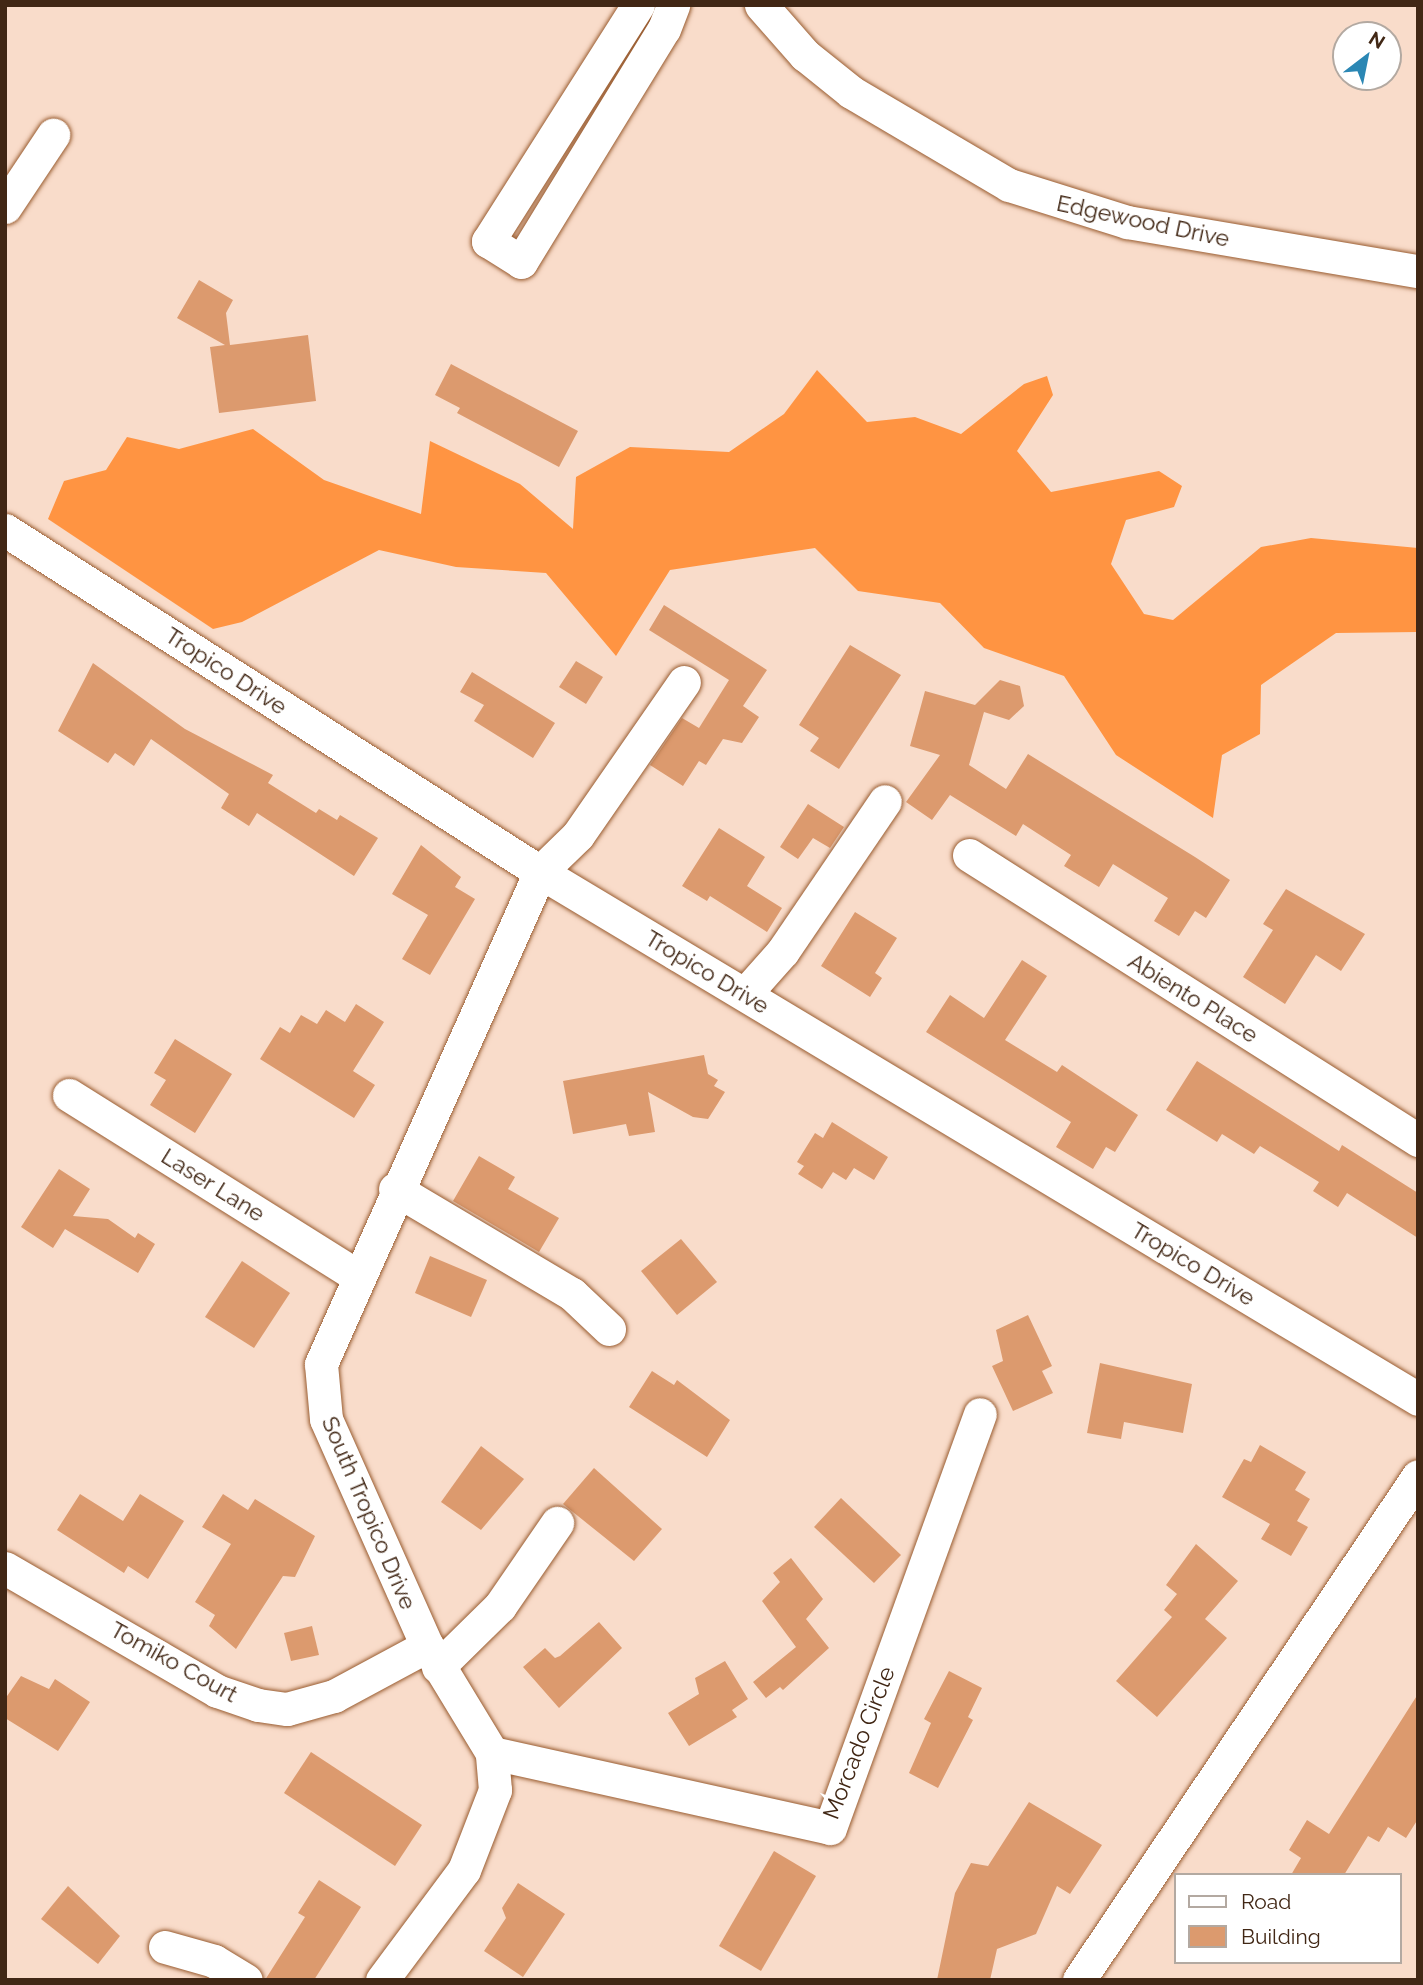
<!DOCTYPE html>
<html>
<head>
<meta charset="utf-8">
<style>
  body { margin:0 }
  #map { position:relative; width:1423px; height:1985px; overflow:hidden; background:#f9dcca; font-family:Raleway,sans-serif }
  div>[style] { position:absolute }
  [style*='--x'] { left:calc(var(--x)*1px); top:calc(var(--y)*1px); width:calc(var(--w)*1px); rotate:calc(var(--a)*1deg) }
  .forest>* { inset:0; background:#ff9442 }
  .building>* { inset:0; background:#dc9a6e }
  .roads { filter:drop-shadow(0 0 2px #995c30) drop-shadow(0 0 2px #995c30) }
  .minor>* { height:33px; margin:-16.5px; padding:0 16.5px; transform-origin:16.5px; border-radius:16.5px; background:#fff }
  span { translate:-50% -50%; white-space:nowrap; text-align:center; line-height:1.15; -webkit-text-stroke:7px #fff; paint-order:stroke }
  .street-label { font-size:23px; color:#412715 }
  .frame { position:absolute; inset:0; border:7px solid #412715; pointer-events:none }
  .legend { position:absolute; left:1174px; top:1873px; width:228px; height:91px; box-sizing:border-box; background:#fff; border:2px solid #b3a9a1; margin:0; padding:9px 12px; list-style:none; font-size:21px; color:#412715 }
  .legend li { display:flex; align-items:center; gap:14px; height:35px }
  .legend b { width:35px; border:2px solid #b3a9a1 }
  .north { position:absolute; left:1332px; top:21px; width:70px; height:70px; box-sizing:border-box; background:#fff; border:2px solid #b3a9a1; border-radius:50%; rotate:32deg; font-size:19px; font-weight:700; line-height:28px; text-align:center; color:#412715 }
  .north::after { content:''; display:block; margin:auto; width:24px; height:32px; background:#2b87b4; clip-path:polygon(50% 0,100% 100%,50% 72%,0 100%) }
</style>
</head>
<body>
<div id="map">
  <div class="forest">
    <div style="clip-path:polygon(817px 370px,867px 422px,915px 417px,961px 434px,1024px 384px,1047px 376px,1053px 395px,1017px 451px,1051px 492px,1159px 471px,1182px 486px,1174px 507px,1126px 520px,1111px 564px,1144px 614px,1173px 620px,1261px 547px,1311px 538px,1418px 548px,1418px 632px,1336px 633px,1261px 685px,1260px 734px,1222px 755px,1213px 818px,1116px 755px,1064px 676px,984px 648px,940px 603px,858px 591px,815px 548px,670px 570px,616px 656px,546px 573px,456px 567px,379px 550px,242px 622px,213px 629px,48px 519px,64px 481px,106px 470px,127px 437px,179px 449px,253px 429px,324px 480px,421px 514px,430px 441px,520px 484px,573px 529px,576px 477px,630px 447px,729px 452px,784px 414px)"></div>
  </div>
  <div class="building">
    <div style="clip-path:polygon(199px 280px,233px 300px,226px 313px,230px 345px,308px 335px,316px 401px,219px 413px,210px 347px,225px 345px,177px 318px)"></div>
    <div style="clip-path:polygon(451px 364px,578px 431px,559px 467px,457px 413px,460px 408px,435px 395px)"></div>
    <div style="clip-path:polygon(664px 605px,767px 670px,743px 706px,759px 717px,742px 743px,723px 739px,706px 765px,699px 761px,683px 786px,650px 765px,682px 718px,699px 728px,729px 680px,649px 630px)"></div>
    <div style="clip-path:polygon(850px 645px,901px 675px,839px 769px,810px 751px,819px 738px,799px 725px)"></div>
    <div style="clip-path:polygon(576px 661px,603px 677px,586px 704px,559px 687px)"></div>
    <div style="clip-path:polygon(93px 663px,185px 729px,273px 775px,268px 783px,316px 813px,319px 809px,337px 820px,340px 815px,378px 838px,354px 876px,257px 813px,249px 826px,221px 808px,229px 794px,151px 739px,134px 766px,115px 753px,108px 763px,58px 731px)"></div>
    <div style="clip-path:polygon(472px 672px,555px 723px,533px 758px,474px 721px,484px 705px,460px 692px)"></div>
    <div style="clip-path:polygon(1000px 680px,1020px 686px,1024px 706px,1009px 720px,984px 712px,969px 765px,1006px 789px,1028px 754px,1195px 857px,1230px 880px,1206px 918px,1195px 911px,1179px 936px,1154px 921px,1168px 898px,1113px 864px,1099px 887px,1064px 866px,1071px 855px,1023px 824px,1016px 836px,950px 795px,932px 820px,906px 802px,940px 755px,910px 746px,925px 691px,975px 705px)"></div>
    <div style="clip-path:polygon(808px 804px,844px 827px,830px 848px,813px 838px,798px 859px,780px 847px)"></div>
    <div style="clip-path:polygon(719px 828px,765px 857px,747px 886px,782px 908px,767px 932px,710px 896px,707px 901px,682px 886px)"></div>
    <div style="clip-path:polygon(421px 845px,461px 877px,455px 887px,475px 899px,430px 975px,402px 959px,428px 915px,392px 894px)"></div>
    <div style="clip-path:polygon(1286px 889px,1365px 934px,1341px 971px,1316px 955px,1285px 1004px,1243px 977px,1273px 930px,1263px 924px)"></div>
    <div style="clip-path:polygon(855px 912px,897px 938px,875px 973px,882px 978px,870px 997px,821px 966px)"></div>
    <div style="clip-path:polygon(1022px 960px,1047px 976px,1005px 1040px,1057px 1072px,1062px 1065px,1138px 1115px,1115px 1152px,1106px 1147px,1093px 1169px,1056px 1147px,1071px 1122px,926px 1032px,950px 995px,984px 1018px)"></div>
    <div style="clip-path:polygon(356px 1004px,384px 1022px,353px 1071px,375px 1085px,354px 1118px,260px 1059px,280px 1027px,290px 1033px,301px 1015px,317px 1024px,326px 1010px,345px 1022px)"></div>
    <div style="clip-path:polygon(175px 1039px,232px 1074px,195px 1133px,150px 1105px,166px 1080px,154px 1073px)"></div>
    <div style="clip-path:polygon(704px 1055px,708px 1074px,718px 1080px,714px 1086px,725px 1092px,708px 1119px,693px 1117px,648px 1092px,655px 1132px,629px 1136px,626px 1124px,573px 1134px,563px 1081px)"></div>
    <div style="clip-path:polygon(1197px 1061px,1339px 1151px,1342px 1145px,1418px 1193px,1418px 1238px,1347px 1193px,1338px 1207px,1313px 1191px,1319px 1182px,1260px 1146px,1254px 1154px,1222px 1134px,1217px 1142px,1166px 1110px)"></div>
    <div style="clip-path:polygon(832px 1122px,888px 1157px,874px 1180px,854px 1168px,846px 1180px,833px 1172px,822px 1189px,798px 1174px,804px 1166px,797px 1162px,815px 1133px,823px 1138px)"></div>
    <div style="clip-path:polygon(479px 1156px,515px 1177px,508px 1189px,559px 1218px,539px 1252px,453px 1201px)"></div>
    <div style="clip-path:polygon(59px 1169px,90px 1189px,73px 1216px,108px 1219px,135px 1238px,138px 1233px,155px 1244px,138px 1273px,65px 1229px,53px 1248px,21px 1227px)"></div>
    <div style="clip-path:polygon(681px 1239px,717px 1282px,677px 1315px,641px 1271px)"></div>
    <div style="clip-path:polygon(430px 1256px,487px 1280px,471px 1317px,415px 1293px)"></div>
    <div style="clip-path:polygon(242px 1261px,290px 1293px,254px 1348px,205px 1317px)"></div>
    <div style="clip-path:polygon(1028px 1315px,1052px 1366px,1042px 1371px,1053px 1393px,1013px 1411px,992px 1366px,1003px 1361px,996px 1330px)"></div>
    <div style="clip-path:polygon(1100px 1363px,1192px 1384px,1183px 1433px,1124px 1422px,1121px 1439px,1087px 1433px)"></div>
    <div style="clip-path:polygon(652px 1371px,674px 1385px,677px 1380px,730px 1420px,707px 1457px,629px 1407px)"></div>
    <div style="clip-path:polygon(1260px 1445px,1306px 1472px,1295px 1490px,1310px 1499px,1297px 1521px,1308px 1527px,1291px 1556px,1261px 1539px,1270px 1524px,1222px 1497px,1244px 1459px,1251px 1462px)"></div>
    <div style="clip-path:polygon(481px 1446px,524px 1479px,481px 1530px,441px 1502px)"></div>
    <div style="clip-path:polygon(594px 1468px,662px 1529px,634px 1561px,563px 1504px)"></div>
    <div style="clip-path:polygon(80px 1494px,123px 1521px,140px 1494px,184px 1521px,148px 1579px,128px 1566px,124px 1573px,57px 1530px)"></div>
    <div style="clip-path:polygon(223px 1494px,248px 1510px,255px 1499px,315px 1536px,295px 1577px,283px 1576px,236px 1649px,209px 1626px,215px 1615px,195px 1602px,231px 1544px,202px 1527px)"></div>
    <div style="clip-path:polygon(841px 1498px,901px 1555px,874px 1583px,814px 1527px)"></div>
    <div style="clip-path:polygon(1196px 1544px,1238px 1581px,1205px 1619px,1227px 1638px,1157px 1717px,1116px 1681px,1172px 1617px,1164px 1610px,1177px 1594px,1166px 1585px)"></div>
    <div style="clip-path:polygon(791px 1558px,823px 1599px,806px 1619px,829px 1648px,783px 1690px,780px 1687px,766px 1698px,753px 1682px,796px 1647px,762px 1601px,780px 1582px,773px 1573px)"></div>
    <div style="clip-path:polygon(599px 1622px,622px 1648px,559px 1708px,523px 1667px,545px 1648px,555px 1658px,560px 1656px)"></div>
    <div style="clip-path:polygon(312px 1626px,319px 1655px,291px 1661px,284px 1633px)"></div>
    <div style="clip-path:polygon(725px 1661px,748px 1699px,732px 1710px,737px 1717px,689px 1746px,668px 1713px,699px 1694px,695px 1678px)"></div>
    <div style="clip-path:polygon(949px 1671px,982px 1688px,968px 1717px,973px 1720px,938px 1788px,909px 1773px,931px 1723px,924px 1719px)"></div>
    <div style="clip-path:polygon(21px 1676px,49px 1689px,55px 1679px,90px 1702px,58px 1751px,5px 1718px,5px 1699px)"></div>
    <div style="clip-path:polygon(1418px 1694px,1418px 1819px,1406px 1838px,1388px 1827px,1379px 1842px,1368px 1836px,1344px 1875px,1291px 1875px,1301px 1858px,1289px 1850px,1307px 1820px,1329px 1834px)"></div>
    <div style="clip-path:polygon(311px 1752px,422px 1825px,395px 1866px,284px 1793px)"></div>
    <div style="clip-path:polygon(1029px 1802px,1102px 1845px,1070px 1894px,1057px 1886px,1036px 1934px,997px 1949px,990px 1980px,937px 1980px,955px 1893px,971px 1863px,988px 1866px)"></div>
    <div style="clip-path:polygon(774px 1851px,816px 1876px,761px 1971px,719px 1946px)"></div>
    <div style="clip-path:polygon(319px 1880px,361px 1907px,314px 1980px,265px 1980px,305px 1917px,298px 1913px)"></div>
    <div style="clip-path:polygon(518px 1883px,565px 1914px,523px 1977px,484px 1951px,506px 1918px,502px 1908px)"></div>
    <div style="clip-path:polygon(68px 1886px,120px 1936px,98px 1964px,41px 1919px)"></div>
  </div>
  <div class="roads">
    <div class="minor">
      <div style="--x:638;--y:5;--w:280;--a:122.4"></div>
      <div style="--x:488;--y:241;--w:39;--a:32"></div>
      <div style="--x:521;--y:262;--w:273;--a:-58.5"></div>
      <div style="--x:664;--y:29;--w:26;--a:-69"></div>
      <div style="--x:761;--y:5;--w:67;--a:48.7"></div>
      <div style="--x:805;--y:55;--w:59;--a:38.8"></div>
      <div style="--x:851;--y:92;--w:183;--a:30.5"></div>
      <div style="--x:1009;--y:185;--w:124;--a:17.4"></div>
      <div style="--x:1127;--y:222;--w:295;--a:9.6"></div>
      <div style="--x:5;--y:207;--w:87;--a:-56.3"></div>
      <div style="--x:5;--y:530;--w:635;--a:32.59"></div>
      <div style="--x:540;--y:872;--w:1024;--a:30.97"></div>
      <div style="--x:969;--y:855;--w:532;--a:32.41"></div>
      <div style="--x:745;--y:994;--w:57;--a:-48.5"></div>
      <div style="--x:783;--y:951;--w:181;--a:-55.8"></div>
      <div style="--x:69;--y:1095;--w:340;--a:32.1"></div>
      <div style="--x:395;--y:1189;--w:206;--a:30.7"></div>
      <div style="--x:572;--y:1294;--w:51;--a:43.4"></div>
      <div style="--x:5;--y:1568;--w:245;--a:30.1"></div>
      <div style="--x:217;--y:1691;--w:43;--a:18.9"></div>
      <div style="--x:258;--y:1705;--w:29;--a:8"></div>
      <div style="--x:287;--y:1709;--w:49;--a:-15.5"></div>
      <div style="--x:334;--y:1696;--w:106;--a:-28.3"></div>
      <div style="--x:438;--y:1667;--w:87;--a:-44.5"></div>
      <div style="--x:500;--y:1606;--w:101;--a:-55.5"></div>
      <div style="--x:492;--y:1753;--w:346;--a:12.5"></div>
      <div style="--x:830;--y:1828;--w:440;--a:-70.1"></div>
      <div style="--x:165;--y:1947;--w:51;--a:15.9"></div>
      <div style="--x:214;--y:1961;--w:37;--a:31"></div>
      <div style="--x:382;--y:1980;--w:137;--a:-53.3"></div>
      <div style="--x:464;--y:1870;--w:86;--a:-68.8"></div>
      <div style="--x:495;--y:1790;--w:37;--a:-95"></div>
      <div style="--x:492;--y:1753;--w:125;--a:-121.3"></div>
      <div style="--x:427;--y:1646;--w:248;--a:-114"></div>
      <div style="--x:326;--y:1419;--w:55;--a:-95.2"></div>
      <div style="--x:321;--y:1364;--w:539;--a:-66.01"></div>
      <div style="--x:540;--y:872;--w:53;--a:-44.2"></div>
      <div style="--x:578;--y:835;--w:186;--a:-55.3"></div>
      <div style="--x:1079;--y:1980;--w:607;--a:-56.07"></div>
    </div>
  </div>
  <div class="street-label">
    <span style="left:1143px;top:221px;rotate:12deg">Edgewood Drive</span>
    <span style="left:226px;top:671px;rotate:33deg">Tropico Drive</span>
    <span style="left:707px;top:972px;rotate:31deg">Tropico Drive</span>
    <span style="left:1193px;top:998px;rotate:32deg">Abiento Place</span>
    <span style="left:213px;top:1185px;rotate:32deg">Laser Lane</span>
    <span style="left:1193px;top:1264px;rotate:31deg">Tropico Drive</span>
    <span style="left:369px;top:1513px;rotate:67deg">South Tropico Drive</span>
    <span style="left:174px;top:1662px;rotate:29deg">Tomiko Court</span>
    <span style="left:859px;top:1743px;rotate:-69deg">Morcado Circle</span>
  </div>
  <div class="frame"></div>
  <ul class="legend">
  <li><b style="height:9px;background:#fff"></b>Road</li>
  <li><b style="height:19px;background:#dc9a6e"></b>Building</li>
  </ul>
  <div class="north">N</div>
</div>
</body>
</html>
